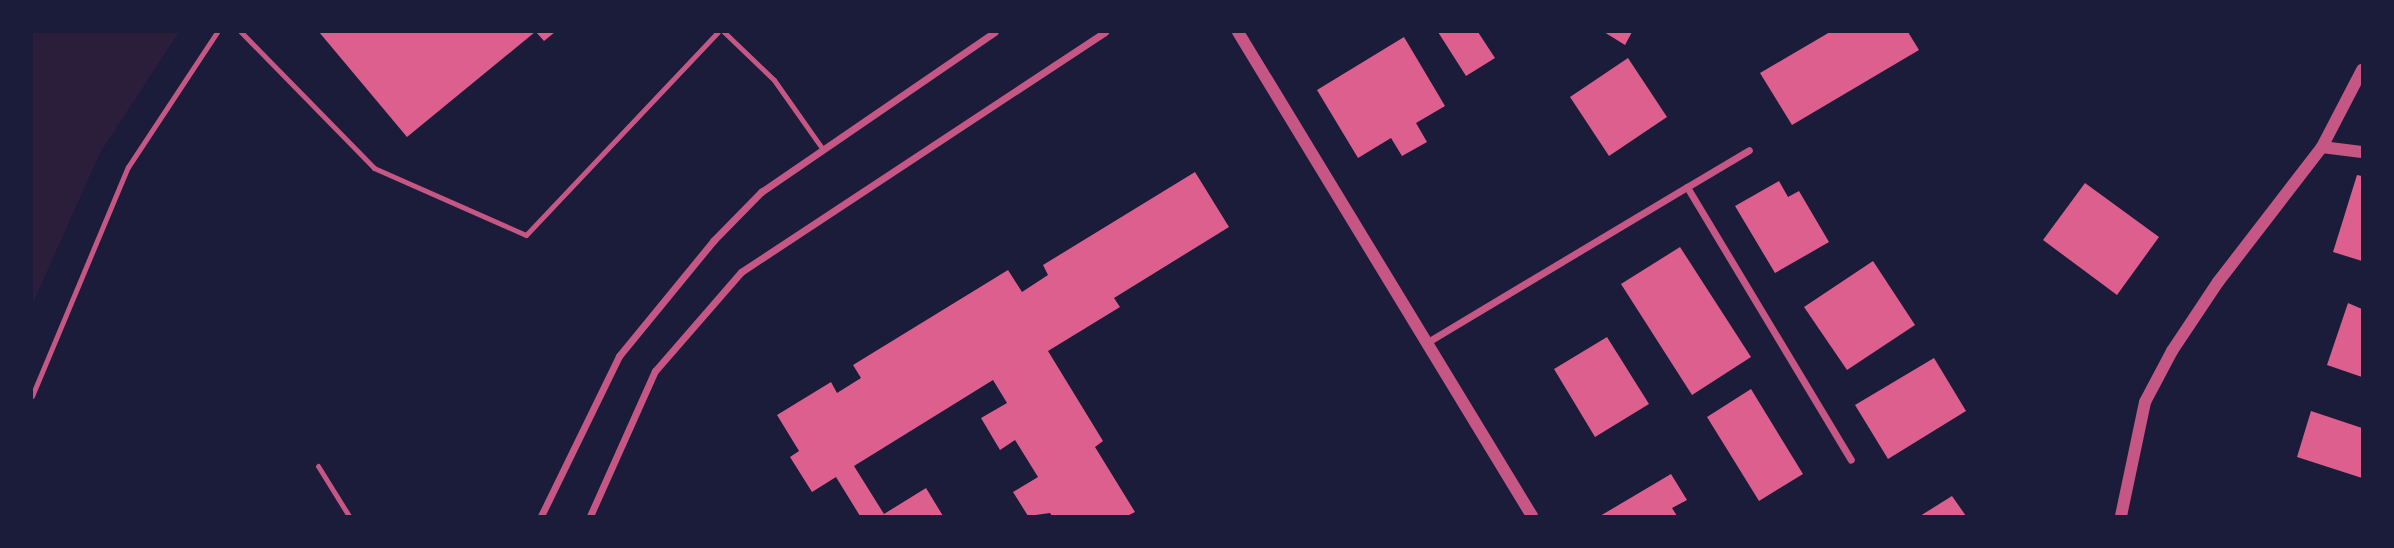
<!DOCTYPE html>
<html>
<head>
<meta charset="utf-8">
<style>
  body { margin:0 }
  #map { position:relative; width:2394px; height:548px; overflow:hidden; background:#1b1b3a; font-family:"Nunito Sans",sans-serif }
  div>[style] { position:absolute }
  [style*='--x'] { left:calc(var(--x)*1px); top:calc(var(--y)*1px); width:calc(var(--w)*1px); rotate:calc(var(--a)*1deg) }
  .green>* { inset:0; background:#2a1e3b }
  .building>* { inset:0; background:#dd5f8e }
  .service>* { height:5px; margin:-2.5px; padding:0 2.5px; transform-origin:2.5px; border-radius:2.5px; background:#c65784 }
  .minor>* { height:7px; margin:-3.5px; padding:0 3.5px; transform-origin:3.5px; border-radius:3.5px; background:#c65784 }
  .tertiary>* { height:12px; margin:-6px; padding:0 6px; transform-origin:6px; border-radius:6px; background:#c65784 }
  span { translate:-50% -50%; white-space:nowrap; text-align:center; line-height:1.15; -webkit-text-stroke:7px #1b1b3a; paint-order:stroke }
  .frame { position:absolute; inset:0; border:33px solid #1b1b3a; pointer-events:none }
</style>
</head>
<body>
<div id="map">
  <div class="green">
    <div style="clip-path:polygon(32px 32px,179px 32px,100px 153px,32px 305px)"></div>
  </div>
  <div class="building">
    <div style="clip-path:polygon(319px 32px,535px 32px,407px 137px)"></div>
    <div style="clip-path:polygon(536px 32px,555px 32px,544px 41px)"></div>
    <div style="clip-path:polygon(1438px 32px,1478px 32px,1495px 58px,1466px 76px)"></div>
    <div style="clip-path:polygon(1604px 32px,1632px 32px,1625px 45px)"></div>
    <div style="clip-path:polygon(1830px 32px,1908px 32px,1919px 50px,1792px 125px,1760px 73px)"></div>
    <div style="clip-path:polygon(1404px 37px,1445px 106px,1416px 123px,1427px 142px,1402px 156px,1391px 138px,1358px 158px,1317px 90px)"></div>
    <div style="clip-path:polygon(1628px 58px,1667px 117px,1609px 156px,1570px 97px)"></div>
    <div style="clip-path:polygon(1195px 172px,1229px 227px,1114px 298px,1120px 307px,1048px 351px,1103px 441px,1095px 447px,1135px 512px,1127px 516px,1052px 516px,1050px 513px,1028px 516px,1013px 492px,1038px 477px,1015px 440px,1000px 450px,981px 418px,1007px 403px,993px 380px,854px 466px,884px 514px,926px 488px,943px 516px,860px 516px,836px 477px,812px 492px,790px 457px,799px 451px,777px 415px,831px 382px,837px 393px,861px 378px,853px 365px,1008px 270px,1022px 292px,1048px 275px,1043px 265px)"></div>
    <div style="clip-path:polygon(2357px 175px,2362px 176px,2362px 261px,2333px 252px)"></div>
    <div style="clip-path:polygon(1779px 181px,1788px 197px,1799px 191px,1829px 242px,1775px 273px,1735px 206px)"></div>
    <div style="clip-path:polygon(2085px 183px,2159px 237px,2117px 295px,2043px 240px)"></div>
    <div style="clip-path:polygon(1680px 247px,1751px 357px,1692px 395px,1621px 284px)"></div>
    <div style="clip-path:polygon(1873px 261px,1915px 325px,1847px 370px,1804px 307px)"></div>
    <div style="clip-path:polygon(2348px 303px,2362px 309px,2362px 377px,2327px 365px)"></div>
    <div style="clip-path:polygon(1607px 337px,1649px 404px,1595px 437px,1554px 369px)"></div>
    <div style="clip-path:polygon(1934px 358px,1966px 411px,1888px 459px,1855px 405px)"></div>
    <div style="clip-path:polygon(1751px 389px,1803px 474px,1759px 501px,1707px 417px)"></div>
    <div style="clip-path:polygon(2311px 411px,2362px 428px,2362px 478px,2297px 457px)"></div>
    <div style="clip-path:polygon(1671px 474px,1687px 500px,1672px 508px,1677px 516px,1600px 516px)"></div>
    <div style="clip-path:polygon(1952px 496px,1966px 516px,1920px 516px)"></div>
  </div>
  <div class="service">
    <div style="--x:241;--y:32;--w:190;--a:45.6"></div>
    <div style="--x:374;--y:168;--w:166;--a:23.8"></div>
    <div style="--x:526;--y:235;--w:279;--a:-46.6"></div>
    <div style="--x:724;--y:32;--w:69;--a:43.8"></div>
    <div style="--x:774;--y:80;--w:83;--a:54.8"></div>
    <div style="--x:32;--y:396;--w:248;--a:-67.3"></div>
    <div style="--x:128;--y:167;--w:162;--a:-56.6"></div>
    <div style="--x:318;--y:466;--w:59;--a:58.2"></div>
  </div>
  <div class="minor">
    <div style="--x:1687;--y:187;--w:72;--a:-30.8"></div>
    <div style="--x:1426;--y:343;--w:304;--a:-30.9"></div>
    <div style="--x:1687;--y:187;--w:318;--a:59"></div>
    <div style="--x:541;--y:516;--w:178;--a:-64"></div>
    <div style="--x:619;--y:356;--w:149;--a:-50.7"></div>
    <div style="--x:713;--y:241;--w:69;--a:-45.6"></div>
    <div style="--x:761;--y:192;--w:283;--a:-34.4"></div>
    <div style="--x:590;--y:516;--w:159;--a:-65.9"></div>
    <div style="--x:655;--y:371;--w:131;--a:-49"></div>
    <div style="--x:741;--y:272;--w:436;--a:-33.4"></div>
  </div>
  <div class="tertiary">
    <div style="--x:1238;--y:32;--w:566;--a:58.72"></div>
    <div style="--x:2322;--y:147;--w:40;--a:7.1"></div>
    <div style="--x:2121;--y:516;--w:116;--a:-78.1"></div>
    <div style="--x:2145;--y:402;--w:58;--a:-62.1"></div>
    <div style="--x:2172;--y:351;--w:83;--a:-56.3"></div>
    <div style="--x:2218;--y:282;--w:170;--a:-52.4"></div>
    <div style="--x:2322;--y:147;--w:87;--a:-62.5"></div>
  </div>
  <div class="frame"></div>
</div>
</body>
</html>
